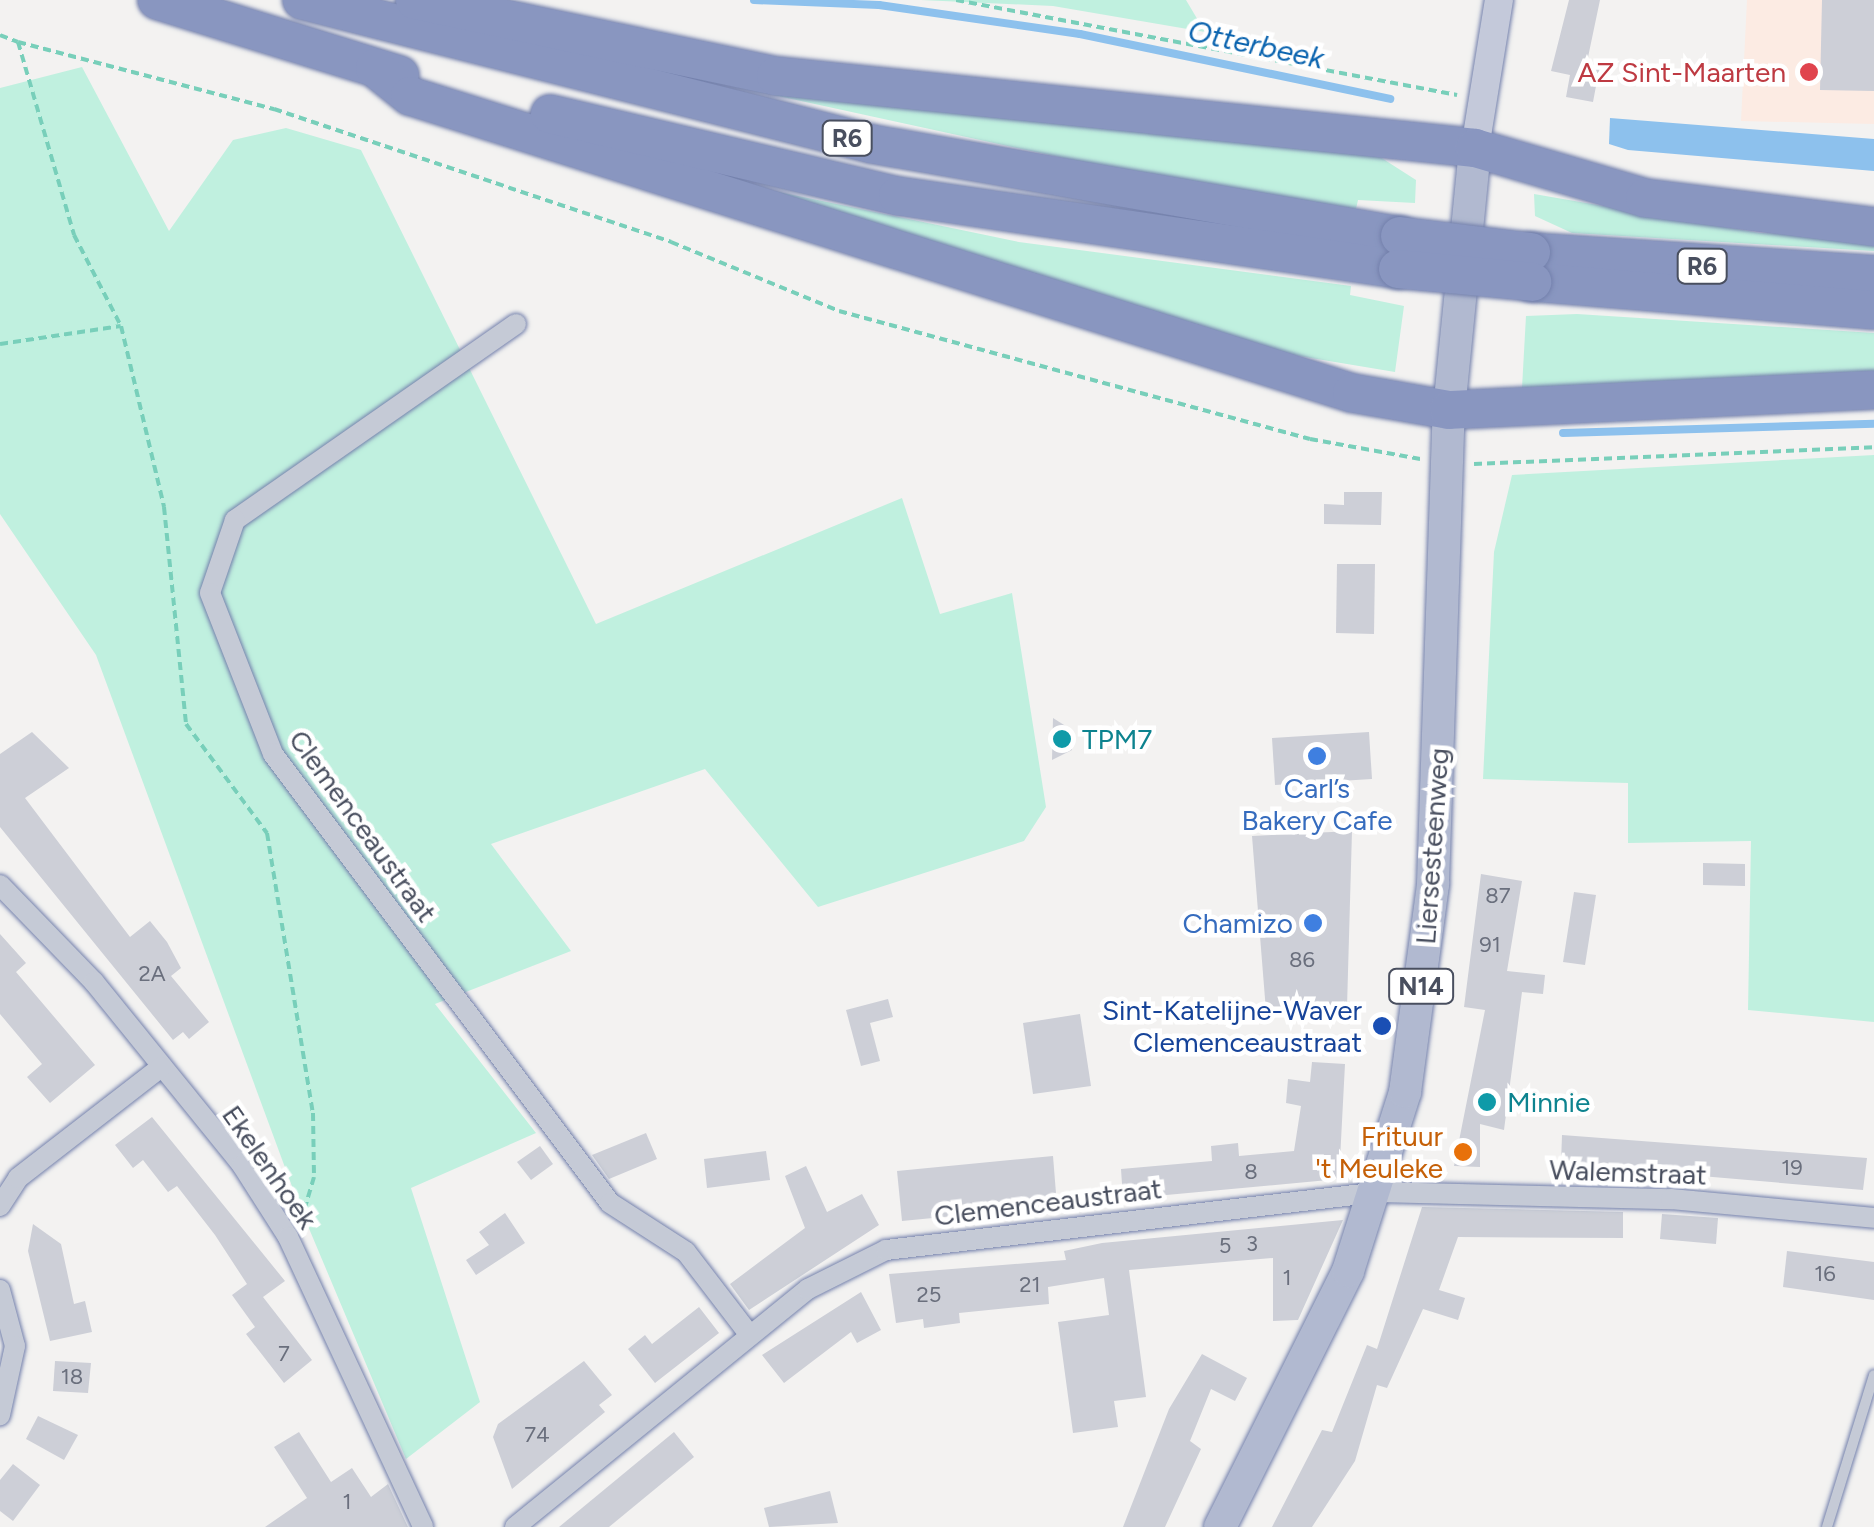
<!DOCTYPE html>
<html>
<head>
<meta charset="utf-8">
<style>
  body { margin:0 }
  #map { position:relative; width:1874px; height:1527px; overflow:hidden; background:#f3f2f1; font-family:Figtree,sans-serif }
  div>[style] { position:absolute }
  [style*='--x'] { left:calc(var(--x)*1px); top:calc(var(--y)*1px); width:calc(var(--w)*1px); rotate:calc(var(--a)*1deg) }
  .medical>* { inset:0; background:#fcebe3 }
  .green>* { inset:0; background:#c0f0df }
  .water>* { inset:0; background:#8dc1ed }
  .stream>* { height:8px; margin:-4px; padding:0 4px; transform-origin:4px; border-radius:4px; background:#8dc1ed }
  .building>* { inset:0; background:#cdcfd7 }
  .path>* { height:4px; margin-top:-2px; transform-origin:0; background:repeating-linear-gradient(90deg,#78cfba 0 8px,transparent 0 13px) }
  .roads { filter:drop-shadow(0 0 2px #7481ac) drop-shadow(0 0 2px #7481ac) }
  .lane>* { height:10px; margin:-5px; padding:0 5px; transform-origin:5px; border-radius:5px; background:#c5cad6 }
  .street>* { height:20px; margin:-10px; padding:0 10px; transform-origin:10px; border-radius:10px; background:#c5cad6 }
  .secondary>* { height:28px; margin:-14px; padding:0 14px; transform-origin:14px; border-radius:14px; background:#c4c9da }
  .primary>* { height:32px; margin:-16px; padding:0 16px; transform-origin:16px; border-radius:16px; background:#b1b9d0 }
  .highway>* { height:38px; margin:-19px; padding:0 19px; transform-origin:19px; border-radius:19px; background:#8996c0 }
  .bridges { filter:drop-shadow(0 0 2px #7481ac) drop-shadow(0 0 2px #7481ac) }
  .highway-bridge>* { height:38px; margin:-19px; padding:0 19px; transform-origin:19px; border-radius:19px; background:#8996c0 }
  .dots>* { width:28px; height:28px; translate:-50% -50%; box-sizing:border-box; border:5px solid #fff; border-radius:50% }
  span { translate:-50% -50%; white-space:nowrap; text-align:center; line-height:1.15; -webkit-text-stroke:9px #fff; paint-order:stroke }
  .number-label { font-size:22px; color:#6a6f7d }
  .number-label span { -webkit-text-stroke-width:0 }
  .shield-label span { padding:2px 8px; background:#fff; border:2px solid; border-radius:8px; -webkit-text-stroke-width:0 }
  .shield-label { font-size:25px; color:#494f5f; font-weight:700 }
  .health-label { font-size:28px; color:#be3a42 }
  .right { translate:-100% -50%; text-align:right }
  .culture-label { font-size:28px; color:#0d838f }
  .left { translate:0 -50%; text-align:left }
  .shop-label { font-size:28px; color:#366cbe }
  .street-label { font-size:28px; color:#494f5f }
  .transit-label { font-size:28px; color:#164399 }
  .food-label { font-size:28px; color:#c56008 }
  .water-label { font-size:30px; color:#0b64af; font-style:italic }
</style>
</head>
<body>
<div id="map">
  <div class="medical">
    <div style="clip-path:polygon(1747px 0,1874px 0,1874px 124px,1741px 121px)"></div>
  </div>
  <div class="green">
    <div style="clip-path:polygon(921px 0,1186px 0,1205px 32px,1053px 6px)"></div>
    <div style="clip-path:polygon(612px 60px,1366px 148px,1416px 180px,1415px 203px,1358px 200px,1356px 209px,1151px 177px)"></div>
    <div style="clip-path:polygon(82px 67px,169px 231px,233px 140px,286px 128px,361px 150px,596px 624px,902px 498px,940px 614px,1012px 593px,1046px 807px,1024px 841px,818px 907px,705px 769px,491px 844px,571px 951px,435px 1004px,536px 1133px,411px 1188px,480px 1402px,406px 1459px,297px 1200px,96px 655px,0 514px,0 88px)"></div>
    <div style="clip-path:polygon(716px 179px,1019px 242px,1351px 286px,1350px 295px,1404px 306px,1395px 372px,1293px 355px)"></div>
    <div style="clip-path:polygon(1534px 194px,1760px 233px,1874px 236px,1874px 251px,1572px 233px,1535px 216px)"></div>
    <div style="clip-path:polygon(1577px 314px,1874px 333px,1874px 373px,1522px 388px,1526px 316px)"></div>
    <div style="clip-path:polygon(1874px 455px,1874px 1022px,1748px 1010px,1751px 841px,1628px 843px,1628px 783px,1483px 779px,1494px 552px,1512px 475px)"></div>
  </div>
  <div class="water">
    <div style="clip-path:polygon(1610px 118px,1874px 139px,1874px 171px,1628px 150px,1609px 144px)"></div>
  </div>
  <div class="stream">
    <div style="--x:754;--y:0;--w:125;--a:2.3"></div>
    <div style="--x:879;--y:5;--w:203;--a:8.2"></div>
    <div style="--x:1080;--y:34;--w:317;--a:11.8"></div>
    <div style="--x:1563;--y:433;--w:311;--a:-1.7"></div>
  </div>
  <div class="building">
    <div style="clip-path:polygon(1569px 0,1600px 0,1587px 62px,1600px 65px,1593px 102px,1566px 97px,1570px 75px,1551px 71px)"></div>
    <div style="clip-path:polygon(1822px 0,1874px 0,1874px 91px,1820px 90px)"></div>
    <div style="clip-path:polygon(1344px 492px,1382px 492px,1381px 525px,1324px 524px,1324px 504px,1344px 505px)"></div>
    <div style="clip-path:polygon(1337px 564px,1375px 564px,1374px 634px,1336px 633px)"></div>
    <div style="clip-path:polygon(1053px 718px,1072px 730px,1072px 750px,1052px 760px)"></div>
    <div style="clip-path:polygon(32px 732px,69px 768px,25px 798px,130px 937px,150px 921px,167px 942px,181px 968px,171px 976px,209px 1022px,189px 1039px,183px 1032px,173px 1040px,0 827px,0 754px)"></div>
    <div style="clip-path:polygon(1369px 732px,1372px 779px,1275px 785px,1272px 738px)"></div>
    <div style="clip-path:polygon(1352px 831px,1347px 1007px,1266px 1011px,1252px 836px)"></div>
    <div style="clip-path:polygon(1703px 863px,1745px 864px,1745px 886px,1703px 885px)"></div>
    <div style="clip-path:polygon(1481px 874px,1522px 881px,1507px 971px,1545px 975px,1543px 994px,1522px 992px,1504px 1130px,1480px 1124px,1480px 1167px,1454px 1166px,1485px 1010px,1464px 1007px)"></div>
    <div style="clip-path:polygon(1574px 892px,1596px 895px,1585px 965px,1563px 962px)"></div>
    <div style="clip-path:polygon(0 934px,26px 963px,16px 972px,95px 1065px,50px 1103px,27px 1077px,42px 1064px,0 1014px)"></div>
    <div style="clip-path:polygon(888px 999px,893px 1017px,870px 1023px,880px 1061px,861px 1066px,846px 1010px)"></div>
    <div style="clip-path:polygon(1080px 1014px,1091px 1086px,1033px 1094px,1023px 1023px)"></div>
    <div style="clip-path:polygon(1312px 1062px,1345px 1064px,1339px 1179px,1123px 1199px,1121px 1169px,1212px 1161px,1211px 1146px,1238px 1143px,1239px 1156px,1294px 1151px,1301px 1106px,1286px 1103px,1288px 1079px,1310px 1082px)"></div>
    <div style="clip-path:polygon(152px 1117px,285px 1281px,263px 1297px,312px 1360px,284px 1383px,246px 1334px,255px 1327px,232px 1295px,247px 1284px,215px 1235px,177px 1186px,168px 1192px,143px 1160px,133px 1168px,115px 1145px)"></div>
    <div style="clip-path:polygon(646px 1133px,657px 1159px,609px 1179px,592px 1155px)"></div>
    <div style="clip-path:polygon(1562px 1135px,1867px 1158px,1863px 1190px,1561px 1164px)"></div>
    <div style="clip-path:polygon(540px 1146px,553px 1164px,531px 1180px,517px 1162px)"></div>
    <div style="clip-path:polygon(766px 1151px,770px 1180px,707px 1188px,704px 1159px)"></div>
    <div style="clip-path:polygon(1053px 1156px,1057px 1206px,902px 1221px,897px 1171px)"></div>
    <div style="clip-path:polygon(806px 1166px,827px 1212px,862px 1194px,879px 1225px,749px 1310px,730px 1284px,805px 1228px,785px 1176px)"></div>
    <div style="clip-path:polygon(1422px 1207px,1623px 1212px,1623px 1238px,1458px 1237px,1439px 1290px,1465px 1298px,1458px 1320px,1423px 1309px,1387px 1388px,1377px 1385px,1355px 1461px,1312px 1527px,1272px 1527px,1322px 1430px,1332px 1432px,1367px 1345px,1377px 1349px)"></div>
    <div style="clip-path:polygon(505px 1213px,525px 1243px,476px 1275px,466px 1260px,489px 1245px,479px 1232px)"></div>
    <div style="clip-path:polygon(1662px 1214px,1718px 1218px,1716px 1244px,1660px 1239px)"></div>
    <div style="clip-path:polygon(1343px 1220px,1298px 1320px,1273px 1321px,1273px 1258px,1129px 1270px,1146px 1397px,1114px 1401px,1118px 1427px,1073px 1433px,1058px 1322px,1109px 1315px,1104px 1278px,1048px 1287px,1049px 1304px,959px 1313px,960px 1323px,924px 1328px,923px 1319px,896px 1323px,889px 1274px,1066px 1260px,1064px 1251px,1102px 1243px)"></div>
    <div style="clip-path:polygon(33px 1224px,61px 1244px,74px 1304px,85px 1301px,92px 1332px,50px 1341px,28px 1251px)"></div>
    <div style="clip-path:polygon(1787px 1251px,1874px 1262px,1874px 1300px,1783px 1287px)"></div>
    <div style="clip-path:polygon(861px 1292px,881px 1330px,857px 1343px,851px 1332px,784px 1383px,762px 1355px)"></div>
    <div style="clip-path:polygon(699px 1307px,719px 1333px,655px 1383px,628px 1349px,645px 1335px,652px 1344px)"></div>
    <div style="clip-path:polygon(1202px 1354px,1247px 1378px,1235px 1401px,1211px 1389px,1190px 1441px,1201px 1449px,1165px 1527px,1123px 1527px,1169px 1409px)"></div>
    <div style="clip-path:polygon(55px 1361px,91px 1363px,88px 1393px,53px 1391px)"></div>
    <div style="clip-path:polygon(584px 1361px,612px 1395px,599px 1405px,605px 1412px,512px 1489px,493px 1437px,498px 1424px)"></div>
    <div style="clip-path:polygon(38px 1416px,78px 1435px,64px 1460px,26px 1439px)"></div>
    <div style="clip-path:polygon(299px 1432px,331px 1482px,352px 1468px,371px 1497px,388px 1484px,408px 1527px,265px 1527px,307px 1498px,274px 1447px)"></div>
    <div style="clip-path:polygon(674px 1432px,694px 1457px,609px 1527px,559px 1527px)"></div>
    <div style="clip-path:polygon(13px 1464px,40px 1485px,13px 1521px,0 1511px,0 1480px)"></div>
    <div style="clip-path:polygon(830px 1491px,838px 1523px,769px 1527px,764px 1508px)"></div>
  </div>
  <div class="path">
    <div style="--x:956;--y:0;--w:510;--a:10.74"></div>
    <div style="--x:0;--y:35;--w:19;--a:21"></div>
    <div style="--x:18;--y:42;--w:201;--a:73.8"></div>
    <div style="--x:74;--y:235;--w:102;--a:62.7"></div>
    <div style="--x:121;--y:326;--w:186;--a:76.6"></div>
    <div style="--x:164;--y:507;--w:218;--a:84.2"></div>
    <div style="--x:186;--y:724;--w:136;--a:53.4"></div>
    <div style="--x:267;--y:833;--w:284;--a:80.7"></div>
    <div style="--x:313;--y:1113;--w:64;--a:89.1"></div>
    <div style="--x:314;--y:1177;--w:46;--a:106.5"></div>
    <div style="--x:18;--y:42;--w:265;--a:14.7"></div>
    <div style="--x:274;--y:109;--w:419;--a:18.5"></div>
    <div style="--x:671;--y:242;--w:182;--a:22.3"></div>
    <div style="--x:839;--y:311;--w:488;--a:15.2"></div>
    <div style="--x:1310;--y:439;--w:112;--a:10.3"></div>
    <div style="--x:0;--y:344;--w:122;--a:-8.5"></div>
    <div style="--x:1474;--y:464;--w:400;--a:-2.4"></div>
  </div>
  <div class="roads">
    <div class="lane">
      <div style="--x:1827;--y:1527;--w:159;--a:-72.8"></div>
    </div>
    <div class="street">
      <div style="--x:516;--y:324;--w:343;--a:145.1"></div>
      <div style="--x:235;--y:520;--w:77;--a:108.9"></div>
      <div style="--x:210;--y:593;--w:173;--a:68.6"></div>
      <div style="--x:273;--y:754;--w:561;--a:53.11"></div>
      <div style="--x:610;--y:1203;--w:90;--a:32.8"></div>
      <div style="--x:686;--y:1252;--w:103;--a:52.5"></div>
      <div style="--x:0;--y:885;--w:135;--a:45.9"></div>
      <div style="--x:94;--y:982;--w:235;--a:51"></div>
      <div style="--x:242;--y:1165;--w:85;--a:57.4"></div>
      <div style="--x:288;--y:1237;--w:320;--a:65"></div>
      <div style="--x:0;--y:1206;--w:33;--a:-57"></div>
      <div style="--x:18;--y:1178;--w:181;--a:-37.8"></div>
      <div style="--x:0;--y:1290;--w:58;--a:75"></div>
      <div style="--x:15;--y:1346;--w:71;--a:102.3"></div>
      <div style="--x:515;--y:1527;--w:377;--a:-39.1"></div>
      <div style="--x:808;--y:1289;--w:87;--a:-26.6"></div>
      <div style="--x:886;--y:1250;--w:495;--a:-6.7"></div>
      <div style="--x:1378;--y:1192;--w:293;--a:1.4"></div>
      <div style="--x:1671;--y:1199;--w:204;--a:5.3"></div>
    </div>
    <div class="secondary">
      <div style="--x:1475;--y:148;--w:150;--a:-80.8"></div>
    </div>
    <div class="primary">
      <div style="--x:1220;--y:1527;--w:286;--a:-63.4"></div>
      <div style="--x:1348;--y:1271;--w:188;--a:-72.3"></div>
      <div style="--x:1405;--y:1092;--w:210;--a:-82.3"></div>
      <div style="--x:1433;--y:884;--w:474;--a:-88.1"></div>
      <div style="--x:1449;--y:410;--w:263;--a:-84.3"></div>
    </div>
    <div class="highway">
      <div style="--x:157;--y:0;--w:254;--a:17.2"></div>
      <div style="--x:302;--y:0;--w:588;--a:14.18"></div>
      <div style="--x:872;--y:144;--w:536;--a:9.88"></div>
      <div style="--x:415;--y:0;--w:369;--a:11.9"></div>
      <div style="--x:776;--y:76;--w:703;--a:5.88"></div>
      <div style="--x:1475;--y:148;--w:177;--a:16.4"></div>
      <div style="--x:1645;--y:198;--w:231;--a:7.2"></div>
      <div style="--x:375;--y:68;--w:45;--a:38.7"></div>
      <div style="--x:410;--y:96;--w:988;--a:17.5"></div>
      <div style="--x:1352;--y:393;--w:98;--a:9.9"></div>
      <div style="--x:1449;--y:410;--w:425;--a:-2.7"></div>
      <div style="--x:550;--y:114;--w:358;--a:13.3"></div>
      <div style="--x:898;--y:196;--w:505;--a:8.31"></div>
      <div style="--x:1531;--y:252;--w:344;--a:3.8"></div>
      <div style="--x:1532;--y:282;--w:343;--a:4.7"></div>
    </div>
  </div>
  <div class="bridges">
    <div class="highway-bridge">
      <div style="--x:1400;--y:236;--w:132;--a:7"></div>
      <div style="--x:1398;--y:269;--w:135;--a:5.5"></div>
    </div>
  </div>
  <div class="dots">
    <div style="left:1809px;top:72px;background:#e0444e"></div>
    <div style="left:1062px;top:739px;background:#0f9aa8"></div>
    <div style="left:1317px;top:756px;background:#3f7fe0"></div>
    <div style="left:1313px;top:923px;background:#3f7fe0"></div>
    <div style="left:1382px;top:1026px;background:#1a4fb4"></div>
    <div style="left:1487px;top:1102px;background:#0f9aa8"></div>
    <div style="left:1463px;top:1152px;background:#e8710a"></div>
  </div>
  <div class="number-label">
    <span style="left:1498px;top:896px">87</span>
    <span style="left:1490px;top:945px">91</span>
    <span style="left:1302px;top:960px">86</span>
    <span style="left:152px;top:974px">2A</span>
    <span style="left:1792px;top:1168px">19</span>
    <span style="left:1251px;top:1172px">8</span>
    <span style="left:1252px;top:1244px">3</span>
    <span style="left:1225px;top:1246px">5</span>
    <span style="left:1825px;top:1274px">16</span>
    <span style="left:1287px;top:1278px">1</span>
    <span style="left:1030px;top:1285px">21</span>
    <span style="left:929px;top:1295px">25</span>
    <span style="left:284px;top:1354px">7</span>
    <span style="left:72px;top:1377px">18</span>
    <span style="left:537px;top:1435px">74</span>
    <span style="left:347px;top:1502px">1</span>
  </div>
  <div class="shield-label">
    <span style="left:847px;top:138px">R6</span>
    <span style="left:1702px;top:266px">R6</span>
    <span style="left:1421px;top:986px">N14</span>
  </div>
  <div class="health-label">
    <span class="right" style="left:1786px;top:72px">AZ Sint-Maarten</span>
  </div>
  <div class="culture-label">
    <span class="left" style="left:1082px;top:739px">TPM7</span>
    <span class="left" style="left:1507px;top:1102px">Minnie</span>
  </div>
  <div class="shop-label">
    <span style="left:1317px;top:804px">Carl’s<br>Bakery Cafe</span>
    <span class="right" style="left:1293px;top:923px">Chamizo</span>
  </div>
  <div class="street-label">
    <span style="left:363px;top:826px;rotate:54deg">Clemenceaustraat</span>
    <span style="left:1432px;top:846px;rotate:-86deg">Liersesteenweg</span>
    <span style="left:270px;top:1167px;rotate:55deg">Ekelenhoek</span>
    <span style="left:1628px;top:1172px;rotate:2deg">Walemstraat</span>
    <span style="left:1048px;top:1202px;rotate:-7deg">Clemenceaustraat</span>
  </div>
  <div class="transit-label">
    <span class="right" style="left:1362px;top:1026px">Sint-Katelijne-Waver<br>Clemenceaustraat</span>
  </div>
  <div class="food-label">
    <span class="right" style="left:1443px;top:1152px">Frituur<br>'t Meuleke</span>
  </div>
  <div class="water-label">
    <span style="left:1256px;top:45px;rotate:12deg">Otterbeek</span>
  </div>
</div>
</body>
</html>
